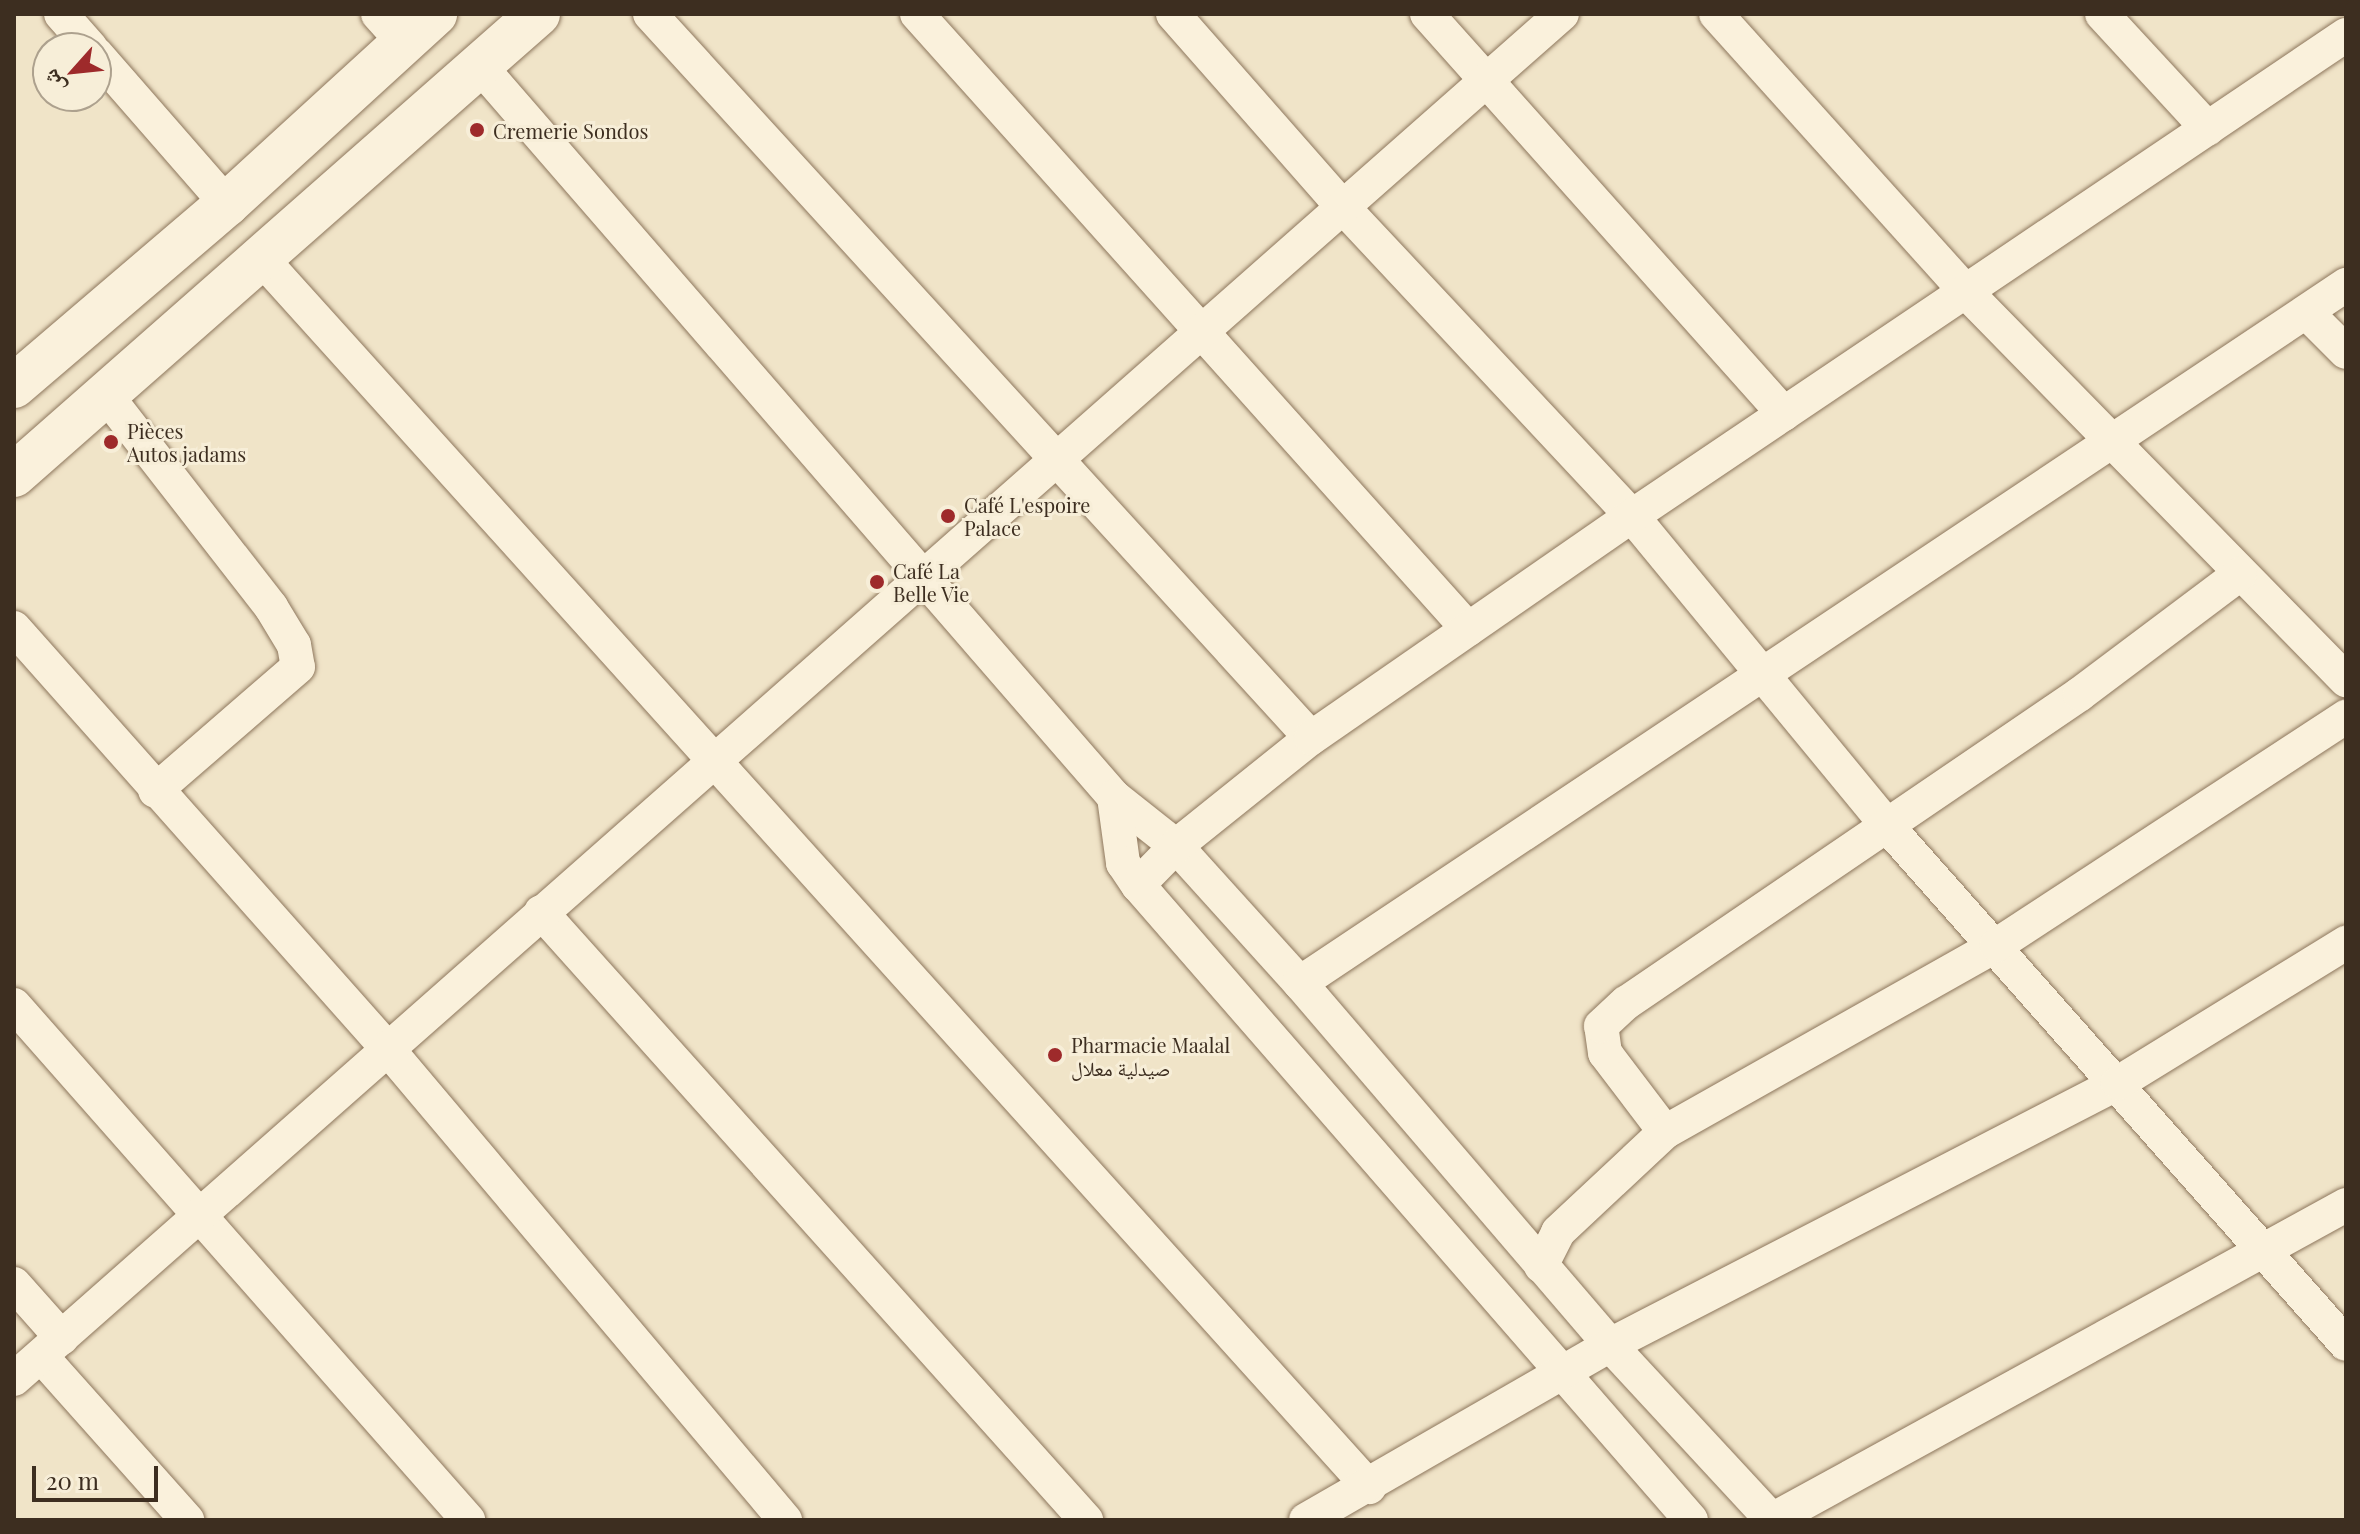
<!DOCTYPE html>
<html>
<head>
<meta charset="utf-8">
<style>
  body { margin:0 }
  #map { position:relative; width:2360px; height:1534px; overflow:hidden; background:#f0e4c8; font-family:"Playfair Display","Noto Naskh Arabic",serif }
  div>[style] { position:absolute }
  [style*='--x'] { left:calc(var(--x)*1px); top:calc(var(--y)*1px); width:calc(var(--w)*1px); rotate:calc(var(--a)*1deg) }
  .roads { filter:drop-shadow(0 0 2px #8d765c) drop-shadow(0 0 2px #8d765c) }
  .street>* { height:34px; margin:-17px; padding:0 17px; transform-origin:17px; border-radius:17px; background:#faf1dc }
  .secondary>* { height:44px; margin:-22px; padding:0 22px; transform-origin:22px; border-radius:22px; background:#faf1dc }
  .dots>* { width:22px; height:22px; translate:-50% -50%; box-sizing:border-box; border:4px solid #f7eed8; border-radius:50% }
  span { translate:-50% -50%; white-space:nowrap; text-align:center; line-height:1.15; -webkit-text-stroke:6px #f7eed8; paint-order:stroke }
  .poi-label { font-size:20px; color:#3d2e20 }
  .left { translate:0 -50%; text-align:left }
  .frame { position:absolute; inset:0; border:16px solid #3d2e20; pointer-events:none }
  .north { position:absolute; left:32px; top:32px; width:80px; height:80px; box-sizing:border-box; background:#f7eed8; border:2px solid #ada18e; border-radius:50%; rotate:243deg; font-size:22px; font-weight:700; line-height:32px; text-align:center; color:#3d2e20 }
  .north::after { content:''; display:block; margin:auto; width:28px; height:36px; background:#9e2a2b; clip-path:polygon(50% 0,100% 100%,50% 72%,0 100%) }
  .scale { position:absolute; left:32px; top:1466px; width:126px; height:36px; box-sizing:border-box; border:4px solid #3d2e20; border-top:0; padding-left:10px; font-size:24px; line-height:28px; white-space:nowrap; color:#3d2e20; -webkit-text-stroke:6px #f7eed8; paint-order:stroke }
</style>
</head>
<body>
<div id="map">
  <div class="roads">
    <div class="street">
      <div style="--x:61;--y:14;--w:45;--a:48.6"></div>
      <div style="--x:378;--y:14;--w:39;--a:48"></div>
      <div style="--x:650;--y:14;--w:980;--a:47.6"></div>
      <div style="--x:917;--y:14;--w:826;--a:48.14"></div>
      <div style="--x:1173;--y:14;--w:253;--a:48.7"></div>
      <div style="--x:1340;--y:204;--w:427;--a:46.9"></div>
      <div style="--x:1632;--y:516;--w:404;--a:50.5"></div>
      <div style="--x:1889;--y:828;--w:689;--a:48.47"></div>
      <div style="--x:1427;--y:14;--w:536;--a:48.25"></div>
      <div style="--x:1716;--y:14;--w:375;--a:48"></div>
      <div style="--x:1967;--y:293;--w:542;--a:45.6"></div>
      <div style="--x:2102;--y:14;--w:156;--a:47.3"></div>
      <div style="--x:96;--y:54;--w:199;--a:48.9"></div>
      <div style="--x:479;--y:65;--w:969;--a:49.06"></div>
      <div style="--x:1114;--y:797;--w:79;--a:38.3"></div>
      <div style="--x:1176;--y:846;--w:185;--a:47.9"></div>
      <div style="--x:1300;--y:983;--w:477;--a:49.4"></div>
      <div style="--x:1610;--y:1345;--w:238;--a:47.2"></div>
      <div style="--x:261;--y:258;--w:1655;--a:47.96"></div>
      <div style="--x:2307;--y:313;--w:55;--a:45"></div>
      <div style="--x:106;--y:395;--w:269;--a:52.1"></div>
      <div style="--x:271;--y:607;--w:44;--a:58.8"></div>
      <div style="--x:294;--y:645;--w:22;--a:80"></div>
      <div style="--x:298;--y:667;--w:189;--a:139.1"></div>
      <div style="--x:14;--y:628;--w:560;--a:48.4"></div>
      <div style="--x:386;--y:1047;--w:619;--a:49.85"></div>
      <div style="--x:1114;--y:797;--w:67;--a:82.2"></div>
      <div style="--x:1123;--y:863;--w:27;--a:56"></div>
      <div style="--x:1138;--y:885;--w:842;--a:48.95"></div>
      <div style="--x:1138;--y:885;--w:54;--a:-45.7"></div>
      <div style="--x:1176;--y:846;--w:173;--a:-38.7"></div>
      <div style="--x:1311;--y:738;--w:390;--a:-34.7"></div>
      <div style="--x:1632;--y:516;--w:861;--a:-33.97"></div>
      <div style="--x:541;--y:912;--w:817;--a:48.13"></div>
      <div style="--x:1300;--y:983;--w:1258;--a:-33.72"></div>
      <div style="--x:14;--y:1005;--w:687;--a:48.6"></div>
      <div style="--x:1665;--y:1132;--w:99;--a:-127.2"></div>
      <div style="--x:1605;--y:1053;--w:27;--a:-98"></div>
      <div style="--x:1601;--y:1026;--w:34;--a:-43"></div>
      <div style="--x:1626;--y:1003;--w:549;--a:-34.24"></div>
      <div style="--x:2080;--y:694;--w:200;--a:-36.9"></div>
      <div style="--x:1541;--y:1266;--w:38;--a:-63"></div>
      <div style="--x:1558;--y:1232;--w:146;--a:-43.1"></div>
      <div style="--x:1665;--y:1132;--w:381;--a:-29.4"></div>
      <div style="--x:1997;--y:945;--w:417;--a:-33.2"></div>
      <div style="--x:14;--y:1284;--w:72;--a:48.4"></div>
      <div style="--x:41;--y:1356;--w:220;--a:48.3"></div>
      <div style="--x:14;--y:1379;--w:2064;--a:-41.41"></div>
      <div style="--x:1306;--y:1520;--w:351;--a:-29.9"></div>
      <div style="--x:1610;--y:1345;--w:572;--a:-27.28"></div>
      <div style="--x:2118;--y:1083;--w:268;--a:-31.6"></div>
      <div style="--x:1772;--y:1520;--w:655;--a:-28.76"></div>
    </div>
    <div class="secondary">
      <div style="--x:14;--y:386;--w:280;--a:-40.5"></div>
      <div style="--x:227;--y:204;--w:282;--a:-42.4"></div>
      <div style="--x:14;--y:475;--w:698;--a:-41.34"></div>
    </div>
  </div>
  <div class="dots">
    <div style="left:477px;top:130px;background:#9e2a2b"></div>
    <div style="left:111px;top:442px;background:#9e2a2b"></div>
    <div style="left:948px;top:516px;background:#9e2a2b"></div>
    <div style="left:877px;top:582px;background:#9e2a2b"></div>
    <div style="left:1055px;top:1055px;background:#9e2a2b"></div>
  </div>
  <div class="poi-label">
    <span class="left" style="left:493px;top:130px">Cremerie Sondos</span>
    <span class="left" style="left:127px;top:442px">Pièces<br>Autos jadams</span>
    <span class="left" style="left:964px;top:516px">Café L'espoire<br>Palace</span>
    <span class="left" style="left:893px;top:582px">Café La<br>Belle Vie</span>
    <span class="left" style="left:1071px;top:1056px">Pharmacie Maalal<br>صيدلية معلال</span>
  </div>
  <div class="frame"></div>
  <div class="north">ش</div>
  <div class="scale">20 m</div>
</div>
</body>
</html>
